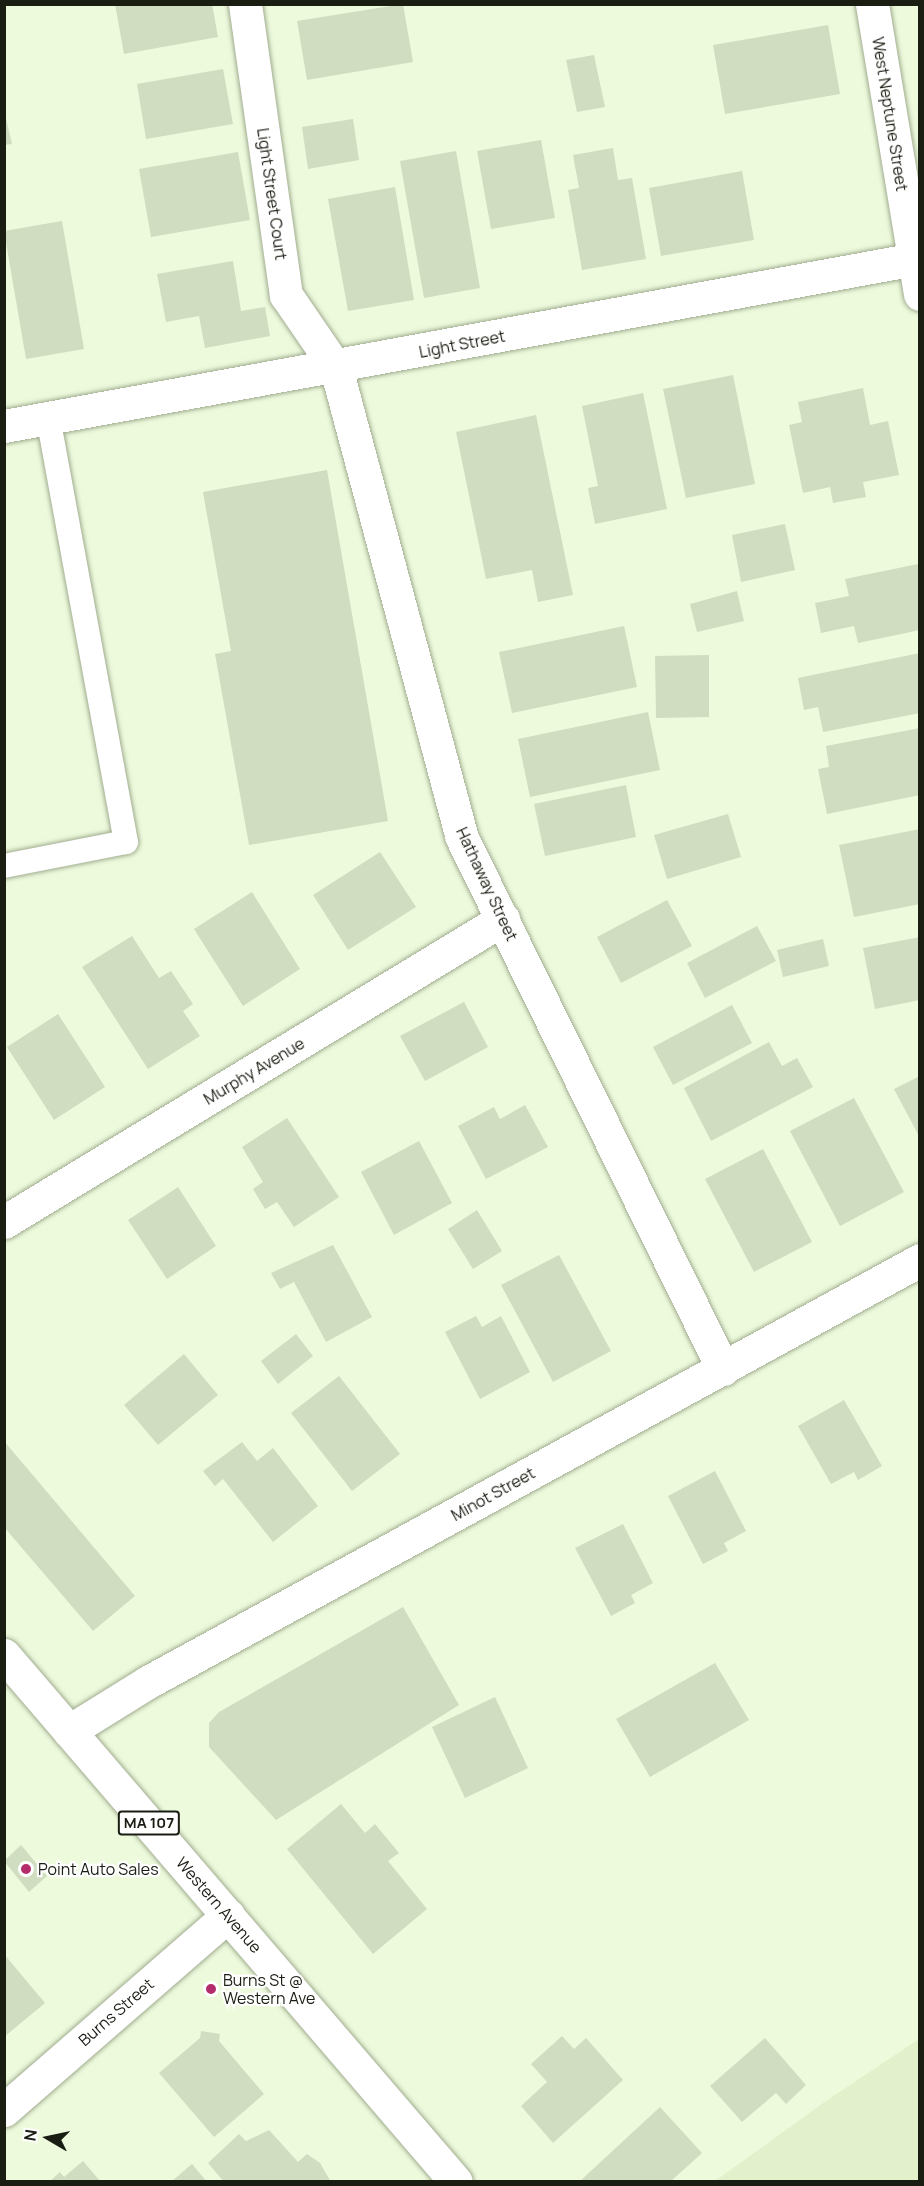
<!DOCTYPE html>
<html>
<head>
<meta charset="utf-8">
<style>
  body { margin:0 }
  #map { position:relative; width:924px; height:2186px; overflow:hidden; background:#edfadc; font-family:Manrope,sans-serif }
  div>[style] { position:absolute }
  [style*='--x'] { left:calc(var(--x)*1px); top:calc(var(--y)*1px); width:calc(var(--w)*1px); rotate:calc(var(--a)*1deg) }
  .built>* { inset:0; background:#e2f1cc }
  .building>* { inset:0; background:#d1ddc0 }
  .roads { filter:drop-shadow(0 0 2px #a1ac90) drop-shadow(0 0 2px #a1ac90) }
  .service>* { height:24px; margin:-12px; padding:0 12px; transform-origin:12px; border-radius:12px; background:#fff }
  .minor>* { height:33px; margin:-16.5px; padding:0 16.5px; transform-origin:16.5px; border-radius:16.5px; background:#fff }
  .secondary>* { height:33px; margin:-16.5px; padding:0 16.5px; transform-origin:16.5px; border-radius:16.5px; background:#fff }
  .primary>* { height:33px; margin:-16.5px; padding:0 16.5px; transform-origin:16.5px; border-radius:16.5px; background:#fff }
  .dots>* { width:16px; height:16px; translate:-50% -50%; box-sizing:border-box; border:3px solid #fff; border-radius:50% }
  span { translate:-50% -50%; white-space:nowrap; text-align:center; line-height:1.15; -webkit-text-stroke:4.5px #fff; paint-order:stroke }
  .shield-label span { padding:2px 4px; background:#fff; border:2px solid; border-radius:4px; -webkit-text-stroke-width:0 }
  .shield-label { font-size:15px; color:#191d12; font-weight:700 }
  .street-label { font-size:16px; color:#191d12 }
  .poi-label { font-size:16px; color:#191d12 }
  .left { translate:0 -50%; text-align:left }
  .frame { position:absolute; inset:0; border:6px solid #191d12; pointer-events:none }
  .north { position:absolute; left:18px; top:2108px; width:60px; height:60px; -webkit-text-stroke:4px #fff; paint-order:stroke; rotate:279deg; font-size:16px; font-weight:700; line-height:24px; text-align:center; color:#191d12 }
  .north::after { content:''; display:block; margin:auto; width:21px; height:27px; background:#191d12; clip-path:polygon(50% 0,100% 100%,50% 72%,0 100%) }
</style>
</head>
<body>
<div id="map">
  <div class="built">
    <div style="clip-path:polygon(919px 2039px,919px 2181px,715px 2181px,826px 2101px)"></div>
  </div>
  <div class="building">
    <div style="clip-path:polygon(115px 4px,212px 4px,218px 37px,124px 54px)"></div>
    <div style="clip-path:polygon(403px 4px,413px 62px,307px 80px,297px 21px)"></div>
    <div style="clip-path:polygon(828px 25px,840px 94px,725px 114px,713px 45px)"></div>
    <div style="clip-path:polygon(594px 55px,605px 107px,577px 112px,566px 60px)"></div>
    <div style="clip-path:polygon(223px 69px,233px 124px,146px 139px,137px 84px)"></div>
    <div style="clip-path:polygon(4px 110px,12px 144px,4px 145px)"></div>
    <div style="clip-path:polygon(353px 119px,359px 160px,308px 169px,302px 127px)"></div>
    <div style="clip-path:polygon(541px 140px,555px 218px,491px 229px,477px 151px)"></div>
    <div style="clip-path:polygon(613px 148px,618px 180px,632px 178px,646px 259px,582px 270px,568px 190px,579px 188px,573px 155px)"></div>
    <div style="clip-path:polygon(456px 151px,480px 288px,424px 298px,400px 161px)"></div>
    <div style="clip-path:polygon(238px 152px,250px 220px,151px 237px,139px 169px)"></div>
    <div style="clip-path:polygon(742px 171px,754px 240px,661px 256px,649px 188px)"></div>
    <div style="clip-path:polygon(395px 187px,414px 300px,348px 311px,328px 199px)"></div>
    <div style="clip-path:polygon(62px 221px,84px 349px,26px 359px,4px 231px)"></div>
    <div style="clip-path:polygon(233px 261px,241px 311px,265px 307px,270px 336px,205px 348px,199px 316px,166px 322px,157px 274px)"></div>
    <div style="clip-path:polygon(733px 375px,755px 484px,686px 498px,663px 389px)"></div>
    <div style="clip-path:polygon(863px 388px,870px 425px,888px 421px,899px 475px,863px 482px,866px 497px,833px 503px,830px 487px,803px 493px,789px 425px,802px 422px,798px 402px)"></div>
    <div style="clip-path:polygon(643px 393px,667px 509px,595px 524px,588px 488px,598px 486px,582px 406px)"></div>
    <div style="clip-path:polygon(536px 415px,573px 595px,538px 602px,532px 570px,486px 579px,456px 432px)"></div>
    <div style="clip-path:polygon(327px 470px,388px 821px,249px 845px,215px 654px,231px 651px,203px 492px)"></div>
    <div style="clip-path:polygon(785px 524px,795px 570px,741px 582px,732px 535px)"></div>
    <div style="clip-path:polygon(918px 564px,920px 630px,858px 643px,854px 626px,821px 633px,815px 603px,849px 596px,845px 579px)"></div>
    <div style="clip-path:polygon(737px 591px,744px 621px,697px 632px,690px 604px)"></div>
    <div style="clip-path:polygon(624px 626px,637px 687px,512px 713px,499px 652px)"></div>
    <div style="clip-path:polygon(920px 653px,920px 713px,823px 732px,818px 707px,804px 710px,798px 678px)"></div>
    <div style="clip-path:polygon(709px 655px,709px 717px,656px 718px,655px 656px)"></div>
    <div style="clip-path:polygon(648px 712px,660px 770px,530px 797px,518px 739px)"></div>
    <div style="clip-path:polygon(920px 728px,920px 795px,827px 814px,818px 769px,829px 767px,826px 746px)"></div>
    <div style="clip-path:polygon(626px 785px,636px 837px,545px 856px,534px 804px)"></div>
    <div style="clip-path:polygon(728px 814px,741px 857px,667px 879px,654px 835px)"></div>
    <div style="clip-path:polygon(920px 829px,920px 904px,854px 917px,839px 845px)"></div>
    <div style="clip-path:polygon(380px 852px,416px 907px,348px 950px,313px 895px)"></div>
    <div style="clip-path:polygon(252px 892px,300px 969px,243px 1006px,194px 929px)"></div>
    <div style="clip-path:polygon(667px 900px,692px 946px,621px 983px,597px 937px)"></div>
    <div style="clip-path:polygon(757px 926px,776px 961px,705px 998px,687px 963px)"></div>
    <div style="clip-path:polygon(132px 936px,159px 978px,171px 971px,193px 1004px,183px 1011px,200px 1036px,148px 1069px,82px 967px)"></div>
    <div style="clip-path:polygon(920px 937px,920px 1000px,875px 1009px,863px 948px)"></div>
    <div style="clip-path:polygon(823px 939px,829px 966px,783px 977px,777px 950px)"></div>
    <div style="clip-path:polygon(464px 1002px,488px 1047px,425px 1081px,400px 1036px)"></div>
    <div style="clip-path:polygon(732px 1005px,752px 1043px,673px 1085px,653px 1047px)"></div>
    <div style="clip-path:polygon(58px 1014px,105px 1087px,54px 1120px,7px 1047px)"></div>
    <div style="clip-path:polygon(769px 1042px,782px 1066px,797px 1058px,813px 1087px,711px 1141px,684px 1088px)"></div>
    <div style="clip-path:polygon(920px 1076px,920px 1138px,894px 1089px)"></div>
    <div style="clip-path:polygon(854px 1098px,904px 1192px,840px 1226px,790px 1131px)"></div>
    <div style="clip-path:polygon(525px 1105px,548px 1147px,486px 1179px,458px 1126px,494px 1107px,500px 1119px)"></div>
    <div style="clip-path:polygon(287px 1118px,339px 1197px,294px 1227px,277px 1202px,265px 1209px,253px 1189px,263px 1182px,242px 1147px)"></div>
    <div style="clip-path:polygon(419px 1141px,452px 1203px,394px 1235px,361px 1172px)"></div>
    <div style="clip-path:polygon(763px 1149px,812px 1242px,754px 1272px,705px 1179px)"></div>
    <div style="clip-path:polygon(178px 1187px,216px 1246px,167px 1279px,128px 1220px)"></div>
    <div style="clip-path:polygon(477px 1210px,502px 1251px,473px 1269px,448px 1229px)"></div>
    <div style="clip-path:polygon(333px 1245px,372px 1317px,326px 1342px,294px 1282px,280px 1289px,271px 1273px)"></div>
    <div style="clip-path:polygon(559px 1255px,611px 1351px,553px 1382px,501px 1285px)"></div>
    <div style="clip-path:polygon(476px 1316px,482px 1327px,501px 1316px,530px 1372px,480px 1399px,445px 1332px)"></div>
    <div style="clip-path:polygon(296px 1334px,313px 1356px,278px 1384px,261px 1361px)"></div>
    <div style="clip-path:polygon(184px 1354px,218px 1395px,158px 1445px,124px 1405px)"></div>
    <div style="clip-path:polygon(339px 1376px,400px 1454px,352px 1491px,291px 1413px)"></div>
    <div style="clip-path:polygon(844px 1400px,882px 1466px,858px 1480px,854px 1472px,831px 1484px,798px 1426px)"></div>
    <div style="clip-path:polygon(4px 1441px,135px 1596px,93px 1631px,4px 1527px)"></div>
    <div style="clip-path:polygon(242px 1442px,257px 1461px,273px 1448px,318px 1506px,273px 1542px,223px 1479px,215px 1486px,203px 1471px)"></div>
    <div style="clip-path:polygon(715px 1471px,746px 1531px,724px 1543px,728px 1551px,703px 1564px,668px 1496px)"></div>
    <div style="clip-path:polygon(623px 1524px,653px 1583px,631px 1595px,635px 1603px,611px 1616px,575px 1548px)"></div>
    <div style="clip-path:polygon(403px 1607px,459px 1705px,276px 1820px,209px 1747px,209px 1723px,219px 1712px)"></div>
    <div style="clip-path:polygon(715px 1663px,749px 1720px,650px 1777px,616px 1719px)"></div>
    <div style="clip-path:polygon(495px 1697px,528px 1768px,465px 1798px,432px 1727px)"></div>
    <div style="clip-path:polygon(341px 1804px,365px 1833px,375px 1824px,399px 1853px,388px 1861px,427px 1909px,373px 1954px,287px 1849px)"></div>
    <div style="clip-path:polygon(21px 1845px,47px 1876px,29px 1892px,4px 1861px)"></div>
    <div style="clip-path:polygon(4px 1954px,45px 2003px,4px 2037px)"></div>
    <div style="clip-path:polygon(201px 2031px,220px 2034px,219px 2041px,264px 2094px,214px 2137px,159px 2073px,200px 2038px)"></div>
    <div style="clip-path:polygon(562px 2036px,574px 2049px,586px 2038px,623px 2080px,553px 2143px,521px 2106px,547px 2082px,531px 2064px)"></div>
    <div style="clip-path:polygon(765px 2038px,806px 2085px,786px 2104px,776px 2093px,742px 2122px,710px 2086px)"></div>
    <div style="clip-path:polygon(660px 2107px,702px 2153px,670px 2182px,579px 2182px)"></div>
    <div style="clip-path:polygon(269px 2130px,298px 2162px,307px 2154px,320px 2163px,331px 2182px,224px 2182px,208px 2163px,239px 2134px,246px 2141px)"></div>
    <div style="clip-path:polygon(83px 2161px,101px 2182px,49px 2182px,60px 2172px,64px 2177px)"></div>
    <div style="clip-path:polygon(192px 2164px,207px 2182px,171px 2182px,186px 2169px)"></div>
  </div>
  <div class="roads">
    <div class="service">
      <div style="--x:4;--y:866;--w:124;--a:-11.1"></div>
      <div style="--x:126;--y:842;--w:430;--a:-100.4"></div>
    </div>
    <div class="minor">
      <div style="--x:245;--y:4;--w:294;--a:82"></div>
      <div style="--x:286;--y:295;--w:88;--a:55.6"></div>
      <div style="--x:336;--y:368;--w:484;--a:75"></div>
      <div style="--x:461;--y:836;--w:594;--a:63.82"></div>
      <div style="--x:872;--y:4;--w:294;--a:80.6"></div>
      <div style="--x:4;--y:426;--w:931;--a:-10.39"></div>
      <div style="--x:4;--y:1222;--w:584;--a:-31.27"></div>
      <div style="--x:69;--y:1731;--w:93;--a:-31.8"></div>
      <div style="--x:148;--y:1682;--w:880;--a:-28.66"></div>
    </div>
    <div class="secondary">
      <div style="--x:4;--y:2110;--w:297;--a:-41"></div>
    </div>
    <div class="primary">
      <div style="--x:4;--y:1655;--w:694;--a:49.38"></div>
    </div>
  </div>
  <div class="dots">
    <div style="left:26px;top:1869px;background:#b42c6c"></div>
    <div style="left:211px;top:1989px;background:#b42c6c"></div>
  </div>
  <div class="shield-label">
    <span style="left:149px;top:1823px">MA 107</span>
  </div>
  <div class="street-label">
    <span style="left:890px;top:114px;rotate:81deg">West Neptune Street</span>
    <span style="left:272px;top:194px;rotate:82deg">Light Street Court</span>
    <span style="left:462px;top:344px;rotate:-11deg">Light Street</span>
    <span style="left:487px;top:884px;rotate:65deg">Hathaway Street</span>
    <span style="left:254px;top:1071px;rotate:-31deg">Murphy Avenue</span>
    <span style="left:493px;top:1494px;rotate:-29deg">Minot Street</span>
    <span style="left:219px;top:1905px;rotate:49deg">Western Avenue</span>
    <span style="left:116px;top:2012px;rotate:-41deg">Burns Street</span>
  </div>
  <div class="poi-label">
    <span class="left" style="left:38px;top:1869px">Point Auto Sales</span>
    <span class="left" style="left:223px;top:1989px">Burns St @<br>Western Ave</span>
  </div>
  <div class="frame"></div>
  <div class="north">N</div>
</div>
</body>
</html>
